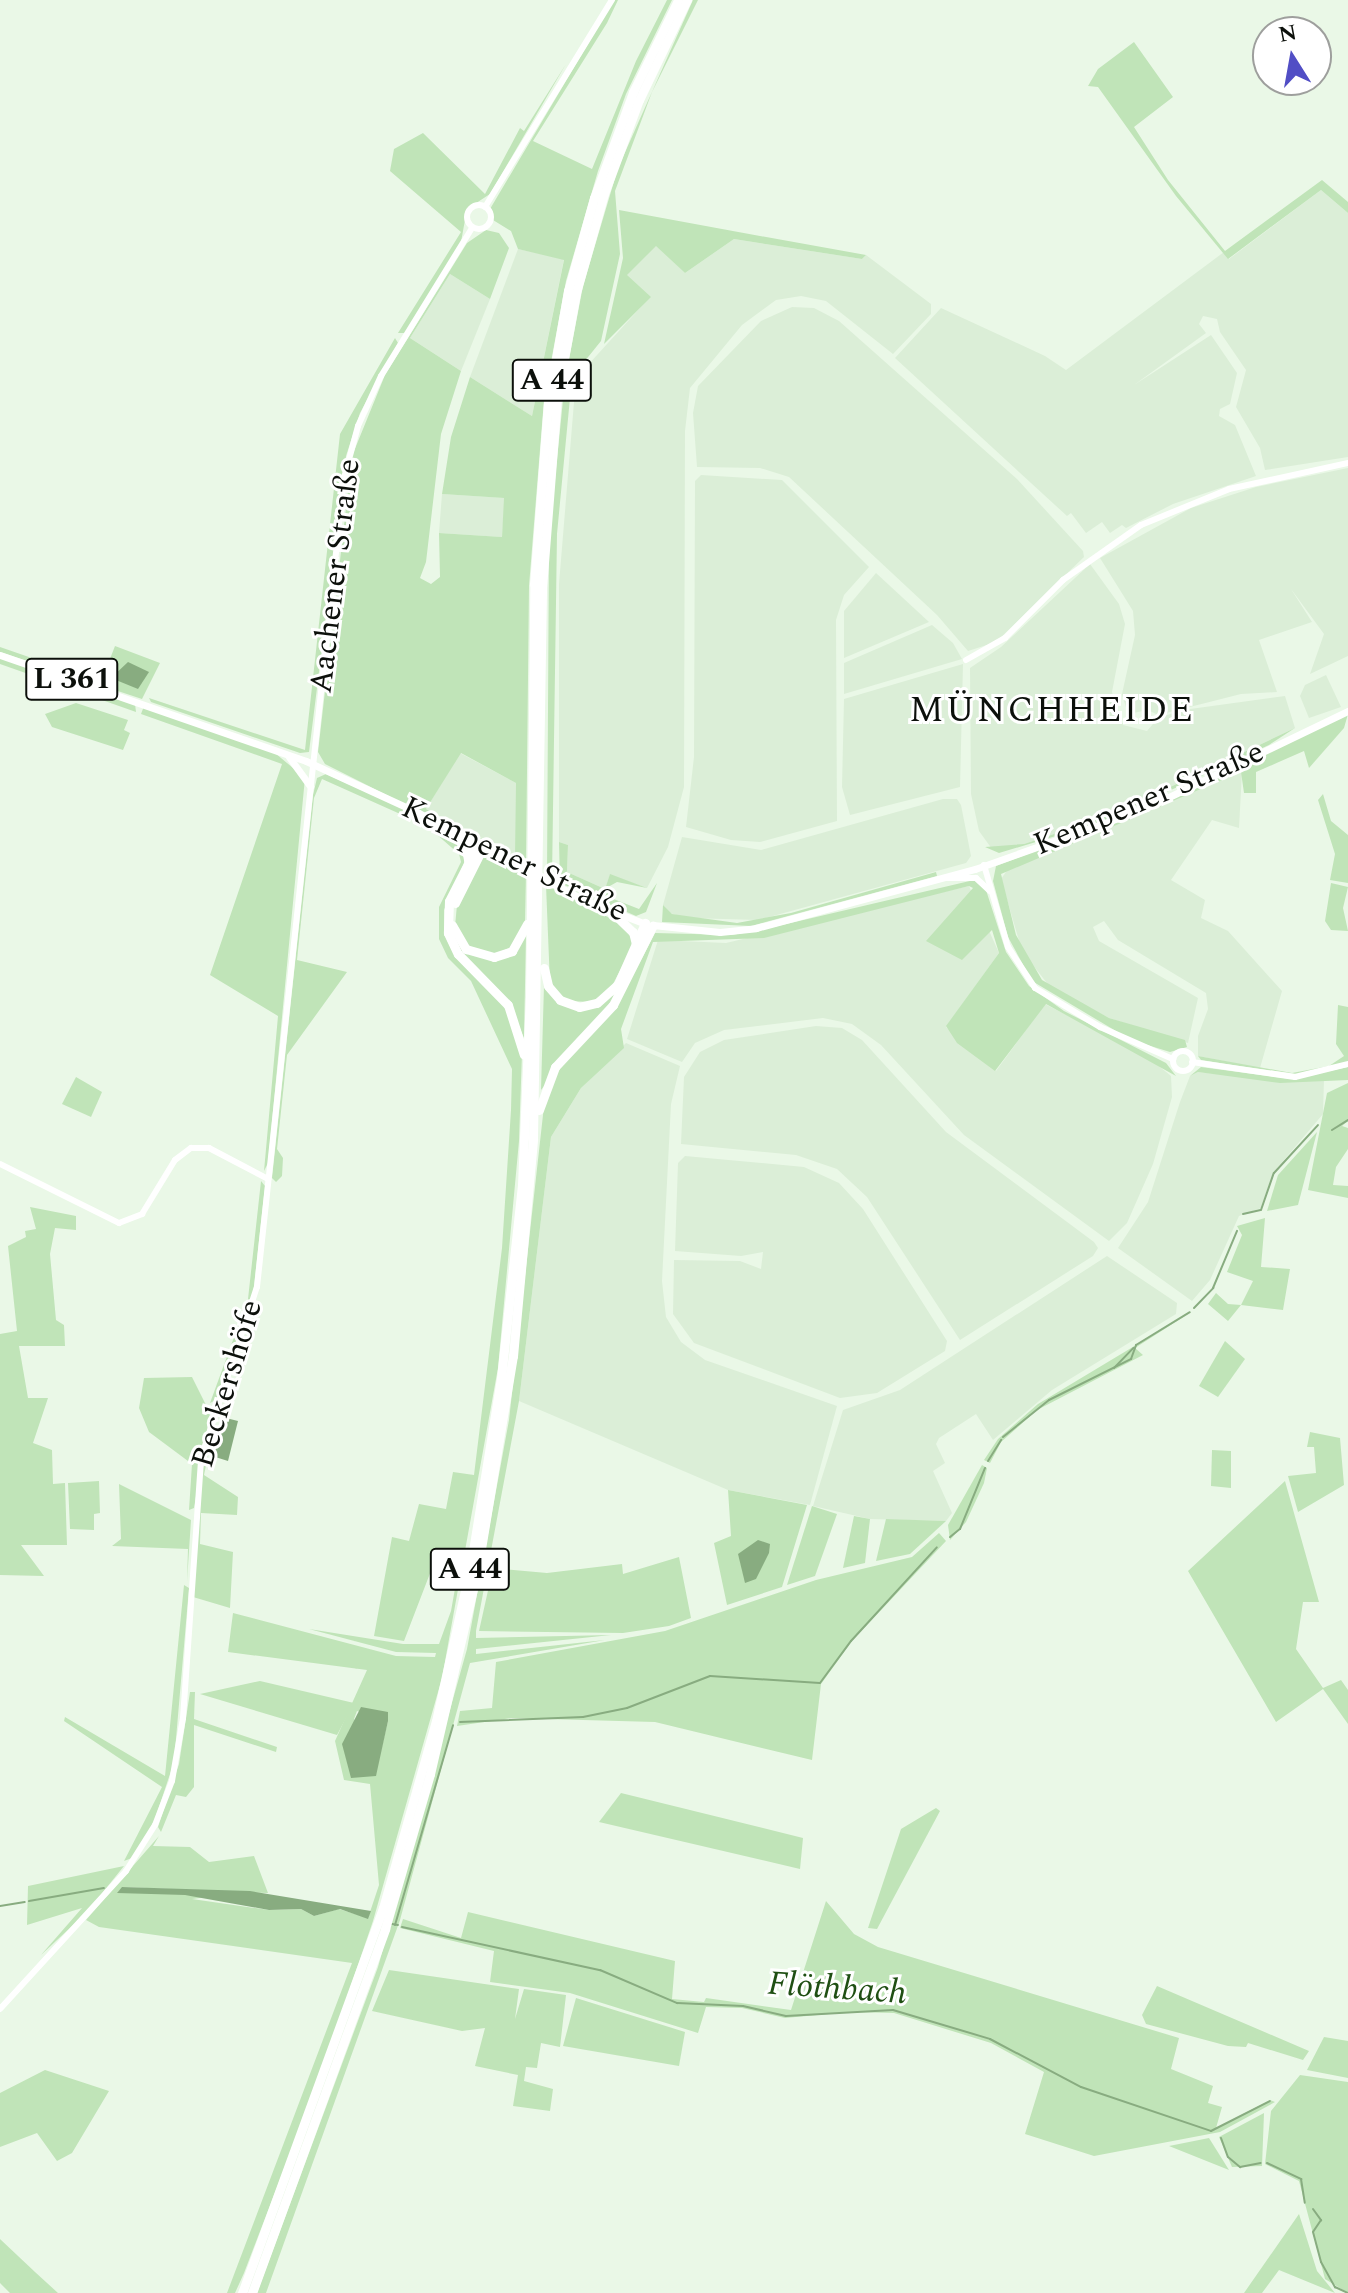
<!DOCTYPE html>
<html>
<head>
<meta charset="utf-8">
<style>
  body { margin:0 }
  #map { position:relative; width:1348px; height:2293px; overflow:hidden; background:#eaf8e7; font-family:Spectral,serif }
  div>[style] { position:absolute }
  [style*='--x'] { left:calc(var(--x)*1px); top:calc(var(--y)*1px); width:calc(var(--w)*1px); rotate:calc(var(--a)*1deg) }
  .built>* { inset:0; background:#dbeed7 }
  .green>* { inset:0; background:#c0e4b8 }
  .water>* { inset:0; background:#88ac80 }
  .stream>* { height:2px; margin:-1px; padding:0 1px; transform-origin:1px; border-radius:1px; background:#88ac80 }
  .tertiary>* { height:6px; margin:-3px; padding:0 3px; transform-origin:3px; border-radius:3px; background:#fff }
  .tertiary>.ring { margin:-3px; padding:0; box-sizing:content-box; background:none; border:6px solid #fff; border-radius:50% }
  .secondary>* { height:7px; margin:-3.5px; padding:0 3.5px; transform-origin:3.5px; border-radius:3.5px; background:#fff }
  .primary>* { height:7px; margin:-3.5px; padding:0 3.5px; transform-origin:3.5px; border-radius:3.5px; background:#fff }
  .motorway>* { height:9px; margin:-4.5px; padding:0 4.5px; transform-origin:4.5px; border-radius:4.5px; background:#fff }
  span { translate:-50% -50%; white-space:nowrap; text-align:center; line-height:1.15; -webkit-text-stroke:6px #fff; paint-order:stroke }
  .shield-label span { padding:2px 6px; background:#fff; border:2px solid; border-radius:6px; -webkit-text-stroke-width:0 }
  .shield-label { font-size:30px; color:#0c100b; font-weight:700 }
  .street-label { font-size:32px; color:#0c100b }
  .water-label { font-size:34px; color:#1f4f13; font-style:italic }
  .quarter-label { font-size:36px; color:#0c100b; letter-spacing:2px }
  .north { position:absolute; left:1252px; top:16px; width:80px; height:80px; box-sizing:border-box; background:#fff; border:2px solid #9e9f9d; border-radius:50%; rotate:349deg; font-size:22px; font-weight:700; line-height:32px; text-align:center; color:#0c100b }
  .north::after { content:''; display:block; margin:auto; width:28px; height:36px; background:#514ec5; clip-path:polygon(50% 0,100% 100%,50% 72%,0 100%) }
</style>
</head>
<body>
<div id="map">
  <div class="built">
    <div style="clip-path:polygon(1321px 190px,1348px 213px,1348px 457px,1265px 470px,1260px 448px,1236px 407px,1246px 370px,1220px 332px,1217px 319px,1203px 316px,1199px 324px,1206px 333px,1134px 385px,1211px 335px,1237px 373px,1230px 404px,1220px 409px,1219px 416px,1235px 425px,1256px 476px,1173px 504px,1126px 528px,1122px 525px,1110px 533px,1102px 522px,1086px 533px,1071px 513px,1067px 516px,895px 358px,941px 308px,1045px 356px,1066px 370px,1224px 252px,1229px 259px)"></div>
    <div style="clip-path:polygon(734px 239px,862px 259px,866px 255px,931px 304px,931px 314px,893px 354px,826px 301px,801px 296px,776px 300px,742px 325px,690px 388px,685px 431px,684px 787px,668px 847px,647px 888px,610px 875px,605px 889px,567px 872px,568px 845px,559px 842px,559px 584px,576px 378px,650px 297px,626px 275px,656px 245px,685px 273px)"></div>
    <div style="clip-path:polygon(518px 249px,564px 259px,532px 416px,470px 377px)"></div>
    <div style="clip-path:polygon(450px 274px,490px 299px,461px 371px,410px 338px)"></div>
    <div style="clip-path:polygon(792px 307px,814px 308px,839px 321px,1017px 479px,1083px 551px,1084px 557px,996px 642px,968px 651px,937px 615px,789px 477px,760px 468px,697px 467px,693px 413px,698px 386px,761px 321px)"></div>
    <div style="clip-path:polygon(1348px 468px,1348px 656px,1310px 674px,1324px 634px,1291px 589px,1312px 622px,1259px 640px,1277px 692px,1241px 694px,1158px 715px,1148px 710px,1128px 714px,1122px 694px,1135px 635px,1133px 611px,1100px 558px,1191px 508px,1256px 487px)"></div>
    <div style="clip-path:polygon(701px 475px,782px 480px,869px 567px,844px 595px,836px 620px,837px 821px,760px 842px,731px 840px,686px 827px,694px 757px,695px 481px)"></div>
    <div style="clip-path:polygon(442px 494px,505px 498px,502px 537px,439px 533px)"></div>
    <div style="clip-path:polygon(1090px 564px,1119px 604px,1125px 624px,1112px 692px,1123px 725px,1147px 731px,1158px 718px,1183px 710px,1285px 696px,1295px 728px,1111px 815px,1024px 844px,992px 849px,979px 831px,971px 794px,970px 668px,1001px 647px)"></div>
    <div style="clip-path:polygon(876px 573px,929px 622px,844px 658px,844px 611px)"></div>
    <div style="clip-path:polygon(932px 625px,953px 643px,962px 659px,844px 694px,844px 663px)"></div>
    <div style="clip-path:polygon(963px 664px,960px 787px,850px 815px,842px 787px,844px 699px)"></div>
    <div style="clip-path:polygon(1326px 675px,1341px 707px,1309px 718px,1300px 696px,1305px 685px)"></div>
    <div style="clip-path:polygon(460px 753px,516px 783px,516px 856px,426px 809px)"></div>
    <div style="clip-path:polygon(1242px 772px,1239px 828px,1212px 820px,1171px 880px,1205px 900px,1201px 918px,1228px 931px,1282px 991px,1260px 1068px,1198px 1056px,1198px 1036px,1208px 1009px,1206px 993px,1118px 940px,1104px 921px,1093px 927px,1099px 941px,1198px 998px,1188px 1043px,1109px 1018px,1050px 987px,1022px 951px,1001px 879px,1008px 869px)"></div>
    <div style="clip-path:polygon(943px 799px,957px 799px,961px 805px,971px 856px,966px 863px,758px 920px,688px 918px,669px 913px,663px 905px,682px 837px,761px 850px)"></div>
    <div style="clip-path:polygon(969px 886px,999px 953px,946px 1027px,996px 1071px,1045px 1004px,1148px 1057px,1171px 1076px,1172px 1097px,1153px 1164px,1127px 1223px,1109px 1241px,964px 1135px,881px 1045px,852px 1024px,823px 1018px,724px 1030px,695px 1043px,682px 1062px,627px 1039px,658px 940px,726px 943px)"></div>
    <div style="clip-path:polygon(816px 1026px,842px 1028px,862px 1040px,946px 1132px,1094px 1242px,1098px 1248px,1093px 1256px,960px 1340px,867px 1197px,837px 1169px,796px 1155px,681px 1144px,684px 1077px,700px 1052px,724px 1040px)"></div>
    <div style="clip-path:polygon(626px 1043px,680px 1066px,671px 1104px,662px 1281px,666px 1317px,681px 1342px,705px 1360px,837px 1406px,810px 1505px,728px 1490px,519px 1401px,551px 1137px,581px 1088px)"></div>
    <div style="clip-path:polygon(1198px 1072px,1293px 1082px,1324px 1079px,1323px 1114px,1273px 1173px,1261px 1208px,1239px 1216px,1210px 1280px,1192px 1301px,1118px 1248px,1148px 1202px,1180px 1102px,1190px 1076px)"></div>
    <div style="clip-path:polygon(685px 1156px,804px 1167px,839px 1183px,863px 1209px,947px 1341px,945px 1351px,877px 1393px,840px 1398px,694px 1343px,673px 1314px,674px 1260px,740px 1261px,761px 1269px,763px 1252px,741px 1256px,675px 1251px,678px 1163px)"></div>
    <div style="clip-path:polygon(1107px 1256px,1177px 1303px,1176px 1314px,1052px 1390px,993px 1440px,976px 1414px,939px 1438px,936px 1444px,945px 1463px,933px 1471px,952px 1513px,946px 1521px,870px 1519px,813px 1506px,843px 1410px,900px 1390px)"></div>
  </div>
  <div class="green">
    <div style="clip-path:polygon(evenodd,614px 0,618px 0,607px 23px,533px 141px,592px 169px,636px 61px,667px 0,672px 0,626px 94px,598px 171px,566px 281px,544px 400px,529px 586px,526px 865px,325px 764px,318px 752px,352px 456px,385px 375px,467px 243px,486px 230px,499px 233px,509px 248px,490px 299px,450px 274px,410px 338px,461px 371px,441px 434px,426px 562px,420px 578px,431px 584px,440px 577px,439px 533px,502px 537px,504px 498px,442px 494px,451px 437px,470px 377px,532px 416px,564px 260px,518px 249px,511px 231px,493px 220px,490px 209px,614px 0,461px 753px,516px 783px,515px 856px,426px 809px,461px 753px)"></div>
    <div style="clip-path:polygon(693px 0,698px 0,652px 92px,615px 191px,620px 254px,601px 341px,572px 377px,557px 534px,552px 879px,547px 875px,549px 539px,565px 380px,583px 286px,618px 168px)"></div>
    <div style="clip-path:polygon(1134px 42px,1173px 97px,1134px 127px,1168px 180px,1225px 251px,1322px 180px,1348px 202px,1348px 213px,1321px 190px,1228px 259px,1176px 196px,1098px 87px,1088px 86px,1098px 69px)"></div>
    <div style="clip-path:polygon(566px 64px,490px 194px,467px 209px,461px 242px,405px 333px,398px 333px,461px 232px,390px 171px,394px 149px,423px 133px,485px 194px,520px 128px,524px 131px)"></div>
    <div style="clip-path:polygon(619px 210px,760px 236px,866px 255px,862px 259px,734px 239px,685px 273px,656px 246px,627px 275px,651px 297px,604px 344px,623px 258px)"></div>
    <div style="clip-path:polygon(395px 338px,398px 343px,360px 413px,346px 456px,309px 752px,300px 753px,151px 702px,149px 698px,305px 750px,340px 434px)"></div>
    <div style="clip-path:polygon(115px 646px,160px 663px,142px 699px,0 652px,0 647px,101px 682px)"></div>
    <div style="clip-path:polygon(0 658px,135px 704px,136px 712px,0 664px)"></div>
    <div style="clip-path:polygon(76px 703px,128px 720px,124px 730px,130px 733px,123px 750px,52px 727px,45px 714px)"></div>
    <div style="clip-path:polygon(144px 706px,275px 753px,305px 778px,268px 1163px,264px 1171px,278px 1016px,210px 975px,282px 764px,141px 714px)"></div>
    <div style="clip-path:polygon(1348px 714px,1344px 728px,1309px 768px,1304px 751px,1256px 772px,1256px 793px,1244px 793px,1241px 772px,1001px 874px,1016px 935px,1042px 980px,1109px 1018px,1185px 1040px,1187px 1047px,1170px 1052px,1131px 1040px,1032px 981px,1008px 937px,993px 881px,996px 866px,1173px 799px)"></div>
    <div style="clip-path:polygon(1295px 728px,1269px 745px,1099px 823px,999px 853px,985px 847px,1024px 844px,1111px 815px)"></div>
    <div style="clip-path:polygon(evenodd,326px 774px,433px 822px,464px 847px,464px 863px,444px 910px,444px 934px,455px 956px,507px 1008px,522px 1053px,519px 1141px,498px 1368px,442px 1678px,373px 1921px,322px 2070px,244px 2273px,235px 2293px,227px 2293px,352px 1963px,99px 1927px,86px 1920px,159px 1836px,153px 1846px,190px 1847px,209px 1862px,254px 1856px,268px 1893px,123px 1887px,118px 1892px,223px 1895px,192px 1899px,269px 1910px,301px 1909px,314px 1916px,339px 1909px,368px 1918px,379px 1885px,370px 1784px,344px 1780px,335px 1741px,367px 1670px,228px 1652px,233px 1613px,396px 1656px,435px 1657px,436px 1653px,396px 1652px,309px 1629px,403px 1644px,439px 1644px,451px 1611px,461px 1555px,439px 1550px,404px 1641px,374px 1636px,392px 1537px,409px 1541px,419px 1504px,446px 1509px,453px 1472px,474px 1475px,502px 1248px,511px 1110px,512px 1069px,471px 981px,448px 958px,439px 939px,439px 907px,461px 862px,459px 854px,427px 826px,322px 779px,314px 798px,297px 960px,347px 972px,287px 1055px,277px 1149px,283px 1158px,282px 1176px,276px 1182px,272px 1178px,313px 795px,317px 778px,326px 774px,357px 1711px,388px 1721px,375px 1776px,354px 1719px,357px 1711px)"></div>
    <div style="clip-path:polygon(1323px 794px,1331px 821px,1348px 835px,1348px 883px,1330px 880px,1335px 854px,1318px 800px)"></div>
    <div style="clip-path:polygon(559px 842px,568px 845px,567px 872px,605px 889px,610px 874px,647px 888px,617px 882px,608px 887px,611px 898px,639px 909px,657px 883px,646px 912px,636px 916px,560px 883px)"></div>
    <div style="clip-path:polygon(482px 855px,526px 872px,525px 923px,512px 947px,495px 954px,470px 948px,455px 926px,457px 905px)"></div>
    <div style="clip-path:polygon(936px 872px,937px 876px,751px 926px,662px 922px,663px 905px,672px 914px,737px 923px,791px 913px)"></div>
    <div style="clip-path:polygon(974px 880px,986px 890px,1006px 952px,1029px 986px,1064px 1011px,1166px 1063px,1176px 1076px,1046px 1004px,995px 1071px,957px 1043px,946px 1026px,999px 953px,992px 930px,962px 960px,926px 941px,973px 888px,969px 886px,764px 938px,653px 942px,621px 1029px,624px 1048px,581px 1088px,551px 1137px,519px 1401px,476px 1631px,476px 1638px,611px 1635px,476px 1649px,476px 1654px,605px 1640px,470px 1663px,400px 1920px,266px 2293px,257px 2293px,378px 1967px,467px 1649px,509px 1420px,546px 1088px,555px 1072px,617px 1006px,655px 933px,732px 935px,765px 929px)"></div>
    <div style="clip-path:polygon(1331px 883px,1348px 887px,1343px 908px,1348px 931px,1331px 930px,1325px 921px)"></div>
    <div style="clip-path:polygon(546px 885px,629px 928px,633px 945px,611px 988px,592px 1002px,567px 1001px,550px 984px)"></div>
    <div style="clip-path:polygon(456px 894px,450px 917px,468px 953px,499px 958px,526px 935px,524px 1038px,512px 1009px,465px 960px,447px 920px)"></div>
    <div style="clip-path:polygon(544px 985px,578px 1008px,617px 994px,541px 1090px)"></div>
    <div style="clip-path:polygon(1338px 1005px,1348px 1007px,1348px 1062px,1303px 1075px,1239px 1066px,1201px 1060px,1198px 1056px,1292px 1073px,1329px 1066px,1344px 1056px,1336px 1044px)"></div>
    <div style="clip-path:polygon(1201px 1067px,1291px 1079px,1348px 1067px,1348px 1080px,1280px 1083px,1198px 1072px,1190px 1076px)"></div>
    <div style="clip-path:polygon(76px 1077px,102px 1092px,91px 1117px,62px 1104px)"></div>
    <div style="clip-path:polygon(1348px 1083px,1348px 1121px,1342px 1126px,1348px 1128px,1348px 1149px,1336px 1167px,1333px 1185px,1348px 1186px,1348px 1198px,1308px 1190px,1327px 1093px)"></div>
    <div style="clip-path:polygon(1317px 1132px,1298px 1205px,1267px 1211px,1278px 1175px)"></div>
    <div style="clip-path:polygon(261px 1181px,265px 1186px,253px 1295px,216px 1400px,210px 1403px,248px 1299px)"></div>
    <div style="clip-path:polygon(30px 1207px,76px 1216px,76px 1230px,55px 1228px,50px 1254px,56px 1320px,64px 1325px,65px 1346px,19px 1346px,28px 1398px,48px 1398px,33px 1443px,52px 1450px,53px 1484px,65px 1483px,67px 1545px,21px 1545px,44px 1576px,0 1575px,0 1334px,17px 1331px,8px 1246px,26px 1237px,25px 1231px,36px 1229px)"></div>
    <div style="clip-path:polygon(1265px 1218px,1261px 1267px,1290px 1269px,1283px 1310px,1241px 1305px,1228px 1321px,1208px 1304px,1216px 1293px,1228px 1304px,1241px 1305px,1253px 1281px,1227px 1272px,1242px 1235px,1237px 1226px)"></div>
    <div style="clip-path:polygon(1191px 1312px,1135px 1348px,1143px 1355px,1037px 1410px,1001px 1442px,990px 1463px,984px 1460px,998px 1439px,1038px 1404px)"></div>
    <div style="clip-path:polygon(1225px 1341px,1245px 1359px,1218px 1397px,1199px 1386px)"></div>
    <div style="clip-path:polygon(192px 1377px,210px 1413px,194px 1508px,189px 1510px,192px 1464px,149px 1432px,139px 1408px,144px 1378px)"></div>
    <div style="clip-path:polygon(217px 1412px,204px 1475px,238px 1497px,237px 1515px,201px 1513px,200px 1544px,233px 1552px,230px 1608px,193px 1597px,201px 1476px)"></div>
    <div style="clip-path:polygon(1310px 1432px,1340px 1438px,1344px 1485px,1298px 1512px,1288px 1476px,1316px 1473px,1314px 1447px,1307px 1447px)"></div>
    <div style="clip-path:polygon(1212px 1450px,1231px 1451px,1231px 1488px,1211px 1486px)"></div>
    <div style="clip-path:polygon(982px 1465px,987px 1468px,984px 1483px,966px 1522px,950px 1540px,948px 1525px)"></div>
    <div style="clip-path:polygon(99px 1481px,100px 1513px,94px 1514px,94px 1530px,70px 1529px,68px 1483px)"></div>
    <div style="clip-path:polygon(1285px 1481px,1319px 1602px,1303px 1602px,1296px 1649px,1323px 1688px,1341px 1680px,1348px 1690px,1348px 1724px,1323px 1689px,1276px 1722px,1188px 1571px)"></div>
    <div style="clip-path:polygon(119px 1484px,191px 1520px,187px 1582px,188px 1549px,112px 1546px,121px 1539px)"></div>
    <div style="clip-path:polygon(728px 1490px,807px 1505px,782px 1587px,727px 1605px,714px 1543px,731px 1536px)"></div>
    <div style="clip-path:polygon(812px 1506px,837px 1514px,815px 1576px,787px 1585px)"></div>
    <div style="clip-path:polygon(854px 1516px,870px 1519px,865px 1563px,843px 1568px)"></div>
    <div style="clip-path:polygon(886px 1519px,946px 1521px,910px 1554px,876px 1561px)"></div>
    <div style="clip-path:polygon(939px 1533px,946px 1541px,852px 1641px,821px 1684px,812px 1760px,655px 1722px,511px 1718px,457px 1726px,460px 1711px,492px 1708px,496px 1662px,665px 1631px,816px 1580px,912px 1557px)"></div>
    <div style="clip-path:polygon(679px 1557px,691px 1618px,669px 1626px,623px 1633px,479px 1631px,493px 1568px,547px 1573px,622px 1564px,623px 1574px)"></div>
    <div style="clip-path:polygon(184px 1585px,189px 1588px,174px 1762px,153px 1825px,132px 1858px,124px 1861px,162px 1787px,64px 1721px,65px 1717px,165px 1776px)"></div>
    <div style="clip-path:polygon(260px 1681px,354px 1703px,337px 1735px,200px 1694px)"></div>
    <div style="clip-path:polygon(190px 1692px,195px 1692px,194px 1719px,277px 1747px,276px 1752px,194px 1725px,194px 1787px,186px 1797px,176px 1795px,161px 1832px,158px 1827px,179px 1764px)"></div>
    <div style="clip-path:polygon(621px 1793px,803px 1838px,800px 1869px,599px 1822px)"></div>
    <div style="clip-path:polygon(936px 1808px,940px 1811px,877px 1929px,868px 1928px,901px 1829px)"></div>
    <div style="clip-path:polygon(124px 1866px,87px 1912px,41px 1955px,82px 1908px,27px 1925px,28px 1886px)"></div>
    <div style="clip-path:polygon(826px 1901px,854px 1934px,878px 1947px,1179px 2038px,1171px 2069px,1213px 2086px,1208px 2103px,1222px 2107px,1216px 2128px,1270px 2100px,1275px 2102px,1220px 2132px,1094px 2156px,1025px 2134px,1044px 2072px,991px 2043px,894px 2013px,851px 2012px,785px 2018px,742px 2008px,706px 2007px,698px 2033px,570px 1993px,490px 1982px,494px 1951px,400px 1928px,403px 1919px,461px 1938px,468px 1912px,675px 1961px,672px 1999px,704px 2002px,706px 1998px,791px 2010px)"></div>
    <div style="clip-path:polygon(389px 1970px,519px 1989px,515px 2019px,524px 1989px,566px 1995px,560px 2047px,541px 2043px,537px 2068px,526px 2067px,524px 2081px,553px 2089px,550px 2111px,513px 2106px,518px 2075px,475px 2066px,485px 2028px,462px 2031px,372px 2011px)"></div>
    <div style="clip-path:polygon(1157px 1986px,1309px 2051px,1303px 2060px,1248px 2043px,1246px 2047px,1228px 2046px,1146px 2024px,1142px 2015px)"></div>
    <div style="clip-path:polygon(576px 1998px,685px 2032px,679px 2066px,563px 2046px)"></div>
    <div style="clip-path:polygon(1324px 2037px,1348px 2041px,1348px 2078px,1307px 2070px)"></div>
    <div style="clip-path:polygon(45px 2070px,109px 2091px,72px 2153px,57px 2161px,37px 2133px,0 2147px,0 2093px)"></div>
    <div style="clip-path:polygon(1300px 2075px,1348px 2082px,1348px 2293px,1325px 2279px,1299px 2181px,1265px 2164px,1271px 2111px)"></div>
    <div style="clip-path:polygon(1264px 2113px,1262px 2166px,1232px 2167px,1219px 2137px)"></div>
    <div style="clip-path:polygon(1209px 2138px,1229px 2170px,1169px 2146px)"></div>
    <div style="clip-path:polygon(1299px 2214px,1317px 2271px,1335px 2293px,1279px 2270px,1262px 2293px,1244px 2293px)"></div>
    <div style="clip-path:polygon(0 2239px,35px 2272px,58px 2293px,10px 2293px,0 2283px)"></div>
  </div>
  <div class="water">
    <div style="clip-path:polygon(128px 662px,149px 672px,138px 689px,111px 678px)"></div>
    <div style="clip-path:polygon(222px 1417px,238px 1421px,228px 1461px,212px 1456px)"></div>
    <div style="clip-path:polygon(758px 1540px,770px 1544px,769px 1553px,756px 1579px,745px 1583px,738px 1554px)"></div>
    <div style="clip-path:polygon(361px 1707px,388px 1712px,388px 1721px,376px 1776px,351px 1778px,342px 1744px)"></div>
    <div style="clip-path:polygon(122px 1887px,250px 1891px,371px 1911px,368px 1919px,340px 1909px,314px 1916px,301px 1909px,269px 1910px,185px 1895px,117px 1893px)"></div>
  </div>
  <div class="stream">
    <div style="--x:1332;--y:1130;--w:19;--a:-32"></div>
    <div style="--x:1243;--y:1214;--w:18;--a:-13"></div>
    <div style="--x:1261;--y:1210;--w:39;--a:-71"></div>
    <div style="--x:1274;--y:1173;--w:65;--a:-47.5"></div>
    <div style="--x:1194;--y:1308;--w:28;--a:-46"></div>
    <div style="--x:1213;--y:1288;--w:62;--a:-67.2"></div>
    <div style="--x:1114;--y:1368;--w:28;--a:-46"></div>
    <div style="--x:1003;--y:1437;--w:59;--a:-38.8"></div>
    <div style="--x:1049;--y:1400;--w:92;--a:-26.6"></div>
    <div style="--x:1131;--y:1359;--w:15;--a:-70"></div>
    <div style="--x:1136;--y:1345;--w:63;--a:-31.4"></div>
    <div style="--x:988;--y:1461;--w:25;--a:-58"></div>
    <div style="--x:950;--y:1537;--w:13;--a:-39"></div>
    <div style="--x:960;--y:1529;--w:66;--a:-67.7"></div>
    <div style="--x:460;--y:1722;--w:123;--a:-2.3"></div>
    <div style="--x:583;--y:1717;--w:45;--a:-11.6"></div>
    <div style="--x:627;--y:1708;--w:89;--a:-21.1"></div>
    <div style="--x:710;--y:1676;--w:110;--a:3.6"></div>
    <div style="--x:820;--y:1683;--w:52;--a:-53.6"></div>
    <div style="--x:851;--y:1641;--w:127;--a:-47.5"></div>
    <div style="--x:29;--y:1901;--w:76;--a:-9.8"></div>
    <div style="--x:0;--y:1906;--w:25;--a:-9"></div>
    <div style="--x:392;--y:1924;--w:6;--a:9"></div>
    <div style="--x:395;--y:1925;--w:208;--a:-73.8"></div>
    <div style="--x:402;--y:1927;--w:203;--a:12.3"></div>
    <div style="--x:600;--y:1970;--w:84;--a:23.2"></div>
    <div style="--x:677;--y:2003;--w:66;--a:2.6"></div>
    <div style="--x:743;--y:2006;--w:44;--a:13.1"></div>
    <div style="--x:786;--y:2016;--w:107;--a:-3.2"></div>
    <div style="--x:893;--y:2010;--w:101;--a:16.6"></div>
    <div style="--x:990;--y:2039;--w:103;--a:27.8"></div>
    <div style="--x:1081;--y:2087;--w:137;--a:18.7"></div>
    <div style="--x:1211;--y:2131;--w:66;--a:-27"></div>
    <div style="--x:1221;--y:2138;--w:20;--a:70"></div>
    <div style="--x:1228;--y:2157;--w:16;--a:40"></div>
    <div style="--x:1240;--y:2167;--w:21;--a:-11"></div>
    <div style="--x:1267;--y:2163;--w:38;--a:25"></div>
    <div style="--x:1301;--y:2179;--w:24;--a:81"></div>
    <div style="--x:1313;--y:2209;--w:14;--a:54"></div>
    <div style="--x:1321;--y:2220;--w:14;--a:124"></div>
    <div style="--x:1313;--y:2232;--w:31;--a:75"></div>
    <div style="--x:1321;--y:2262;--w:29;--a:61"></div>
    <div style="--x:1335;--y:2287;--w:14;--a:25"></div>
  </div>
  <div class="tertiary">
    <div class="ring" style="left:467px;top:205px;width:18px;height:18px"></div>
    <div style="--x:485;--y:207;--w:243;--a:-58.5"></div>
    <div style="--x:966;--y:660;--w:45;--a:-29.4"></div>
    <div style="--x:1005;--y:638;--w:82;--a:-45"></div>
    <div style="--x:1063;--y:580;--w:95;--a:-35.2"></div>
    <div style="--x:1141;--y:525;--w:95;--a:-22.2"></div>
    <div style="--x:1229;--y:489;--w:122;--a:-12.3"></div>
    <div style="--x:984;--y:865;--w:85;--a:73.7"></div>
    <div style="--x:1008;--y:947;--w:49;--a:56.6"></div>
    <div style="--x:1035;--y:988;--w:76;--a:31"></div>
    <div style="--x:1100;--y:1027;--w:80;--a:23.7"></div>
    <div style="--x:947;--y:878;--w:29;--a:0"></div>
    <div style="--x:976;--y:878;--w:19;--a:43"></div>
    <div class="ring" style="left:1173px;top:1051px;width:14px;height:14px"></div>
    <div style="--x:1192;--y:1062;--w:104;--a:8.3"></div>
    <div style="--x:1295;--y:1077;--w:55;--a:-13.8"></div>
    <div style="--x:0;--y:1164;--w:133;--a:26.4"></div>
    <div style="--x:119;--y:1223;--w:25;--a:-21"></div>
    <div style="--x:142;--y:1214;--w:63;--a:-58.6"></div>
    <div style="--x:175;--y:1160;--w:20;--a:-37"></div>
    <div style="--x:191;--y:1148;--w:18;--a:0"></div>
    <div style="--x:209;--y:1148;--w:67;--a:27.7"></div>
    <div style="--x:0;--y:2009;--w:187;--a:-47.6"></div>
    <div style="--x:126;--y:1871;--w:54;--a:-57.8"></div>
    <div style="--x:155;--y:1825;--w:47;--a:-68.9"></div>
    <div style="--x:172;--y:1781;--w:64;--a:-80.1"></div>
    <div style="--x:183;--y:1718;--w:261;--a:-86"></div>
    <div style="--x:201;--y:1458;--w:180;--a:-71.9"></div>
    <div style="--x:257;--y:1287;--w:814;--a:-83.86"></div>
    <div style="--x:344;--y:478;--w:54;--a:-74.9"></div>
    <div style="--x:358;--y:426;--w:55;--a:-65.3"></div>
    <div style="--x:381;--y:376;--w:174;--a:-58.4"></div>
  </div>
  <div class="secondary">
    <div style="--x:653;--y:925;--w:67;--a:6"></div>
    <div style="--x:720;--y:932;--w:36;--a:-6"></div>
    <div style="--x:756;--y:928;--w:227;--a:-15.1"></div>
    <div style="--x:975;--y:869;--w:182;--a:-19.6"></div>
    <div style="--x:1146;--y:808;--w:224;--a:-25.7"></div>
  </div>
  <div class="primary">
    <div style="--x:0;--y:655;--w:324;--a:19.1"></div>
    <div style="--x:306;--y:761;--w:124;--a:24.7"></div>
    <div style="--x:419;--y:813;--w:189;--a:27.8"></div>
    <div style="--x:586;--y:901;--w:64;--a:21"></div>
    <div style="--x:289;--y:757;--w:36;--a:54"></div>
  </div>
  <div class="motorway">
    <div style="--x:441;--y:824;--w:31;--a:40"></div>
    <div style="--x:465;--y:844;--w:16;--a:79"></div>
    <div style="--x:478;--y:844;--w:64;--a:117"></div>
    <div style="--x:449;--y:901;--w:32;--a:92"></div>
    <div style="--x:448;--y:933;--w:23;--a:65"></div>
    <div style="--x:458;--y:954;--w:71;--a:45.6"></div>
    <div style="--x:508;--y:1005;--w:52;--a:72.3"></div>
    <div style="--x:455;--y:903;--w:63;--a:-63.4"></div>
    <div style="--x:612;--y:912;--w:29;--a:44"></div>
    <div style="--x:633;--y:932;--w:12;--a:76"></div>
    <div style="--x:452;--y:925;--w:28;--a:60"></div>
    <div style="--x:466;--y:949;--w:29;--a:16"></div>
    <div style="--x:494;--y:957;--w:19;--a:-18"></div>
    <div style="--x:512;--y:951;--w:31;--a:-61"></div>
    <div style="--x:544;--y:968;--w:18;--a:77"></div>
    <div style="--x:548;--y:986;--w:18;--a:49"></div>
    <div style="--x:560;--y:1000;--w:20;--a:20"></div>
    <div style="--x:579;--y:1007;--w:18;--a:-13"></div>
    <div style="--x:597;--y:1003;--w:28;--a:-42"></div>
    <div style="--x:618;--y:984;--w:67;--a:-66.1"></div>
    <div style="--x:539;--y:1110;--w:46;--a:-69.6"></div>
    <div style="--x:555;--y:1067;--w:85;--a:-46.9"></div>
    <div style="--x:613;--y:1005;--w:89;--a:-63.4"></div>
    <div style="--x:242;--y:2293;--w:410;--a:-69.9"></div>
    <div style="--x:383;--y:1908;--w:194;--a:-74.2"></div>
    <div style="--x:436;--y:1721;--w:162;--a:-77.5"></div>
    <div style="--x:471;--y:1563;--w:187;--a:-80.8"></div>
    <div style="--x:501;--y:1378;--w:194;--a:-83.8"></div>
    <div style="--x:522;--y:1185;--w:187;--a:-87.6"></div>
    <div style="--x:530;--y:998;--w:414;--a:-89.4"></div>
    <div style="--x:534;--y:584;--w:181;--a:-85.6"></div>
    <div style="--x:548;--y:404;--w:115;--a:-80"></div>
    <div style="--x:568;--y:291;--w:97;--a:-74.4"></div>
    <div style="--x:594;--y:198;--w:113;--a:-69.8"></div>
    <div style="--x:633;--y:92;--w:102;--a:-63.9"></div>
    <div style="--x:252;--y:2293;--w:388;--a:-69.9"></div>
    <div style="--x:385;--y:1929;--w:161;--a:-73.8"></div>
    <div style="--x:430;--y:1774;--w:212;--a:-76.9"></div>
    <div style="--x:478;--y:1567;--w:214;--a:-80.6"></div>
    <div style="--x:513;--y:1356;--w:218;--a:-84.7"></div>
    <div style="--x:533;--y:1139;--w:551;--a:-89.06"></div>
    <div style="--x:542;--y:588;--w:192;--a:-85.5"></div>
    <div style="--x:557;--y:397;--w:106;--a:-79.6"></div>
    <div style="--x:576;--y:293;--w:103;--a:-74.2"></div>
    <div style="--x:604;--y:194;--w:100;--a:-69.6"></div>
    <div style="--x:639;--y:100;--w:111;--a:-64.4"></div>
  </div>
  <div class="shield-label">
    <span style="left:552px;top:380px">A 44</span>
    <span style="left:72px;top:679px">L 361</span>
    <span style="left:470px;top:1569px">A 44</span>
  </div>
  <div class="street-label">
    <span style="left:336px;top:576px;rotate:-83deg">Aachener Straße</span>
    <span style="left:1149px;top:799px;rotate:-23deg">Kempener Straße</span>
    <span style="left:514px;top:860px;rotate:26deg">Kempener Straße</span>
    <span style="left:228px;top:1384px;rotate:-73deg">Beckershöfe</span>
  </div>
  <div class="water-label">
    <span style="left:837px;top:1989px;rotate:4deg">Flöthbach</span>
  </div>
  <div class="quarter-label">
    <span style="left:1052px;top:711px">MÜNCHHEIDE</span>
  </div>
  <div class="north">N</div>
</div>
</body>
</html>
